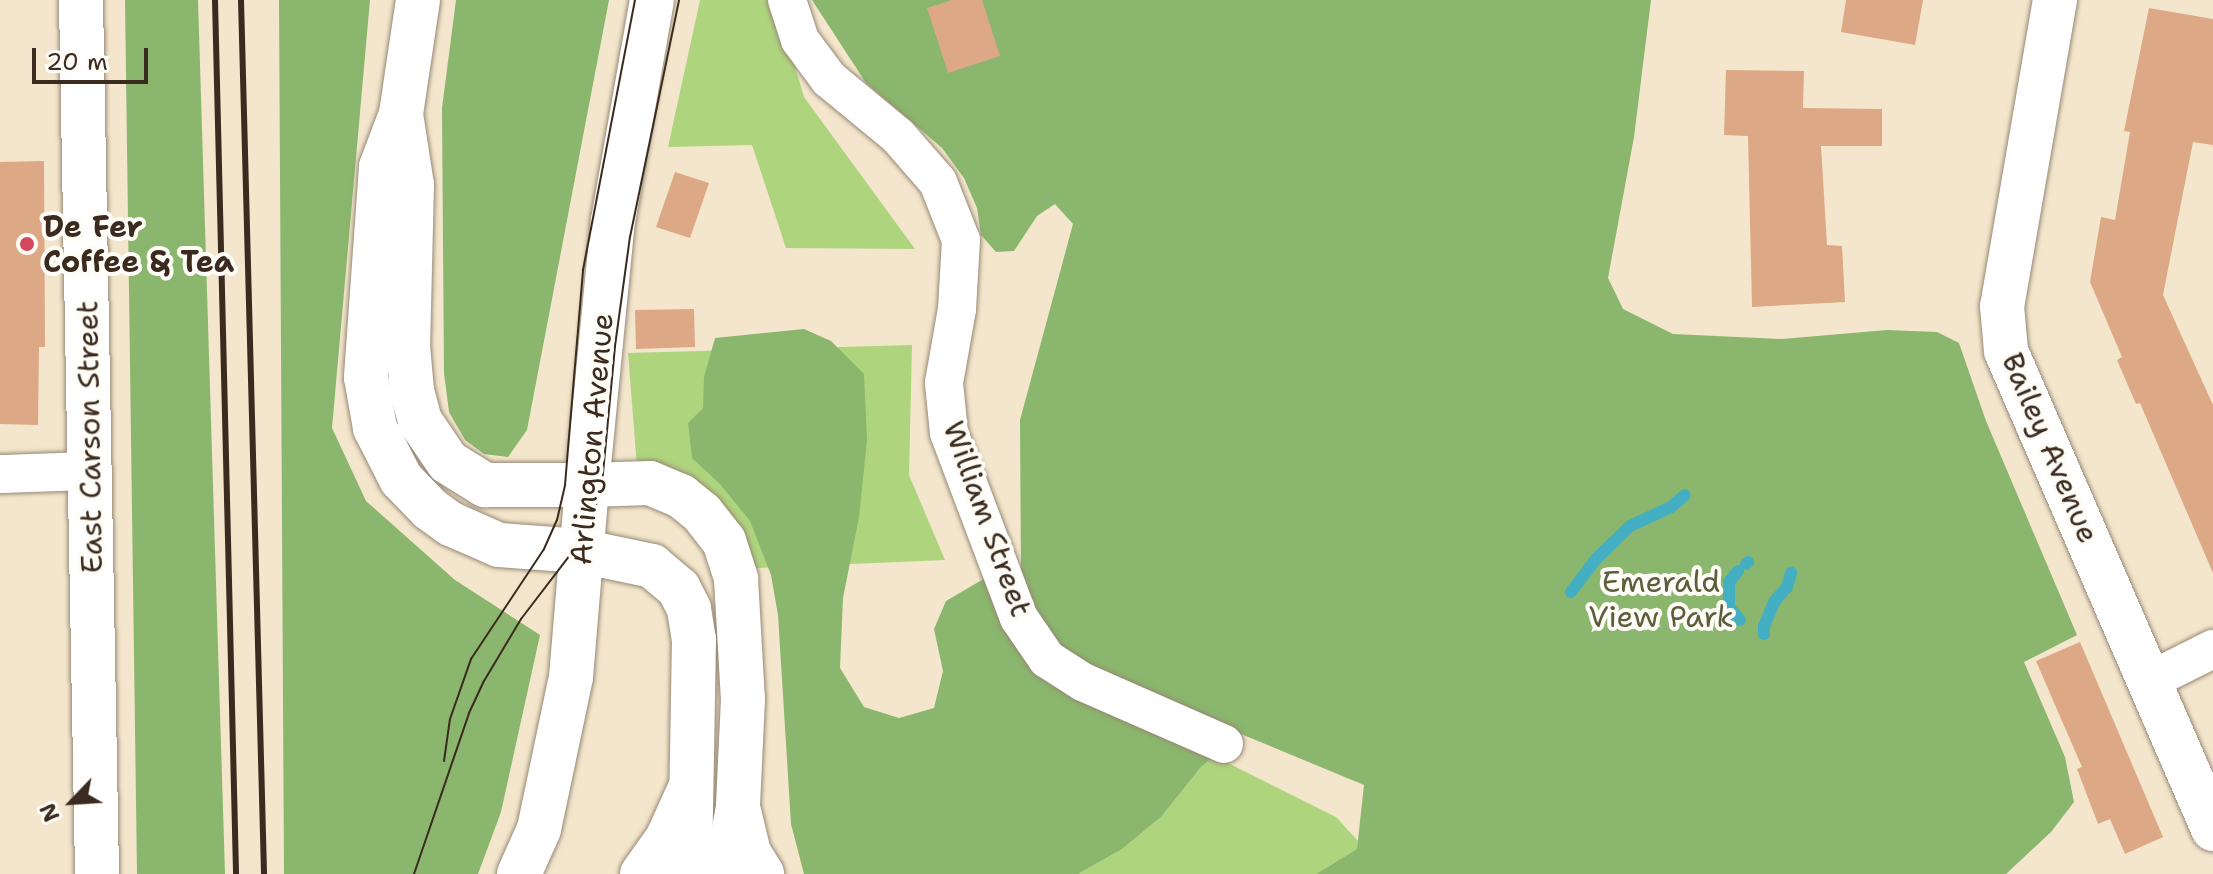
<!DOCTYPE html>
<html>
<head>
<meta charset="utf-8">
<style>
  body { margin:0 }
  #map { position:relative; width:2213px; height:874px; overflow:hidden; background:#f3e6cc; font-family:"Shantell Sans",sans-serif }
  div>[style] { position:absolute }
  [style*='--x'] { left:calc(var(--x)*1px); top:calc(var(--y)*1px); width:calc(var(--w)*1px); rotate:calc(var(--a)*1deg) }
  .green>* { inset:0; background:#aed47e }
  .forest>* { inset:0; background:#8ab66d }
  .stream>* { height:12px; margin:-6px; padding:0 6px; transform-origin:6px; border-radius:6px; background:#44aec3 }
  .building>* { inset:0; background:#dda885 }
  .roads { filter:drop-shadow(0 0 2px #978875) drop-shadow(0 0 2px #978875) }
  .minor>* { height:38px; margin:-19px; padding:0 19px; transform-origin:19px; border-radius:19px; background:#fff }
  .tertiary>* { height:44px; margin:-22px; padding:0 22px; transform-origin:22px; border-radius:22px; background:#fff }
  .secondary>* { height:44px; margin:-22px; padding:0 22px; transform-origin:22px; border-radius:22px; background:#fff }
  .primary>* { height:44px; margin:-22px; padding:0 22px; transform-origin:22px; border-radius:22px; background:#fff }
  .trunk>* { height:44px; margin:-22px; padding:0 22px; transform-origin:22px; border-radius:22px; background:#fff }
  .tram>* { height:2px; margin:-1px; padding:0 1px; transform-origin:1px; border-radius:1px; background:#3b2a1e }
  .rail>* { height:6px; margin:-3px; padding:0 3px; transform-origin:3px; border-radius:3px; background:#3b2a1e }
  .dots>* { width:22px; height:22px; translate:-50% -50%; box-sizing:border-box; border:4px solid #fdfcf7; border-radius:50% }
  span { translate:-50% -50%; white-space:nowrap; text-align:center; line-height:1.15; -webkit-text-stroke:8px #fdfcf7; paint-order:stroke }
  .poi-label { font-size:30px; color:#3b2a1e; font-weight:700 }
  .left { translate:0 -50%; text-align:left }
  .street-label { font-size:30px; color:#3b2a1e }
  .park-label { font-size:30px; color:#5e5d3b }
  .north { position:absolute; left:32px; top:762px; width:80px; height:80px; -webkit-text-stroke:6px #fdfcf7; paint-order:stroke; rotate:245deg; font-size:22px; font-weight:700; line-height:32px; text-align:center; color:#3b2a1e }
  .north::after { content:''; display:block; margin:auto; width:28px; height:36px; background:#3b2a1e; clip-path:polygon(50% 0,100% 100%,50% 72%,0 100%) }
  .scale { position:absolute; left:32px; top:48px; width:116px; height:36px; box-sizing:border-box; border:4px solid #3b2a1e; border-top:0; padding-left:10px; font-size:24px; line-height:28px; white-space:nowrap; color:#3b2a1e; -webkit-text-stroke:6px #fdfcf7; paint-order:stroke }
</style>
</head>
<body>
<div id="map">
  <div class="green">
    <div style="clip-path:polygon(700px 0,780px 0,780px 16px,804px 97px,915px 249px,786px 248px,752px 145px,668px 147px)"></div>
    <div style="clip-path:polygon(912px 345px,909px 475px,945px 560px,733px 569px,638px 480px,628px 353px)"></div>
    <div style="clip-path:polygon(1214px 756px,1336px 817px,1358px 841px,1357px 849px,1316px 874px,1078px 874px,1122px 849px,1161px 817px,1201px 767px)"></div>
  </div>
  <div class="forest">
    <div style="clip-path:polygon(125px 0,198px 0,225px 874px,137px 874px)"></div>
    <div style="clip-path:polygon(279px 0,370px 0,332px 428px,366px 501px,455px 580px,540px 635px,501px 812px,478px 874px,284px 874px)"></div>
    <div style="clip-path:polygon(456px 0,609px 0,527px 430px,508px 457px,484px 454px,465px 440px,449px 412px,444px 373px,442px 108px)"></div>
    <div style="clip-path:polygon(812px 0,1651px 0,1634px 137px,1608px 278px,1623px 309px,1673px 334px,1782px 339px,1887px 330px,1937px 332px,1959px 343px,1986px 421px,2077px 635px,2024px 662px,2065px 757px,2074px 802px,2051px 832px,2006px 874px,1316px 874px,1357px 849px,1364px 785px,1241px 734px,1201px 767px,1161px 817px,1122px 849px,1078px 874px,804px 874px,791px 824px,778px 615px,771px 575px,750px 521px,720px 484px,692px 458px,688px 423px,703px 408px,704px 377px,715px 338px,804px 329px,831px 341px,864px 374px,867px 440px,859px 517px,843px 598px,840px 668px,864px 707px,899px 718px,934px 708px,943px 671px,934px 629px,946px 601px,987px 577px,1021px 575px,1020px 420px,1073px 224px,1055px 204px,1037px 216px,1014px 251px,996px 252px,981px 235px,977px 208px,964px 178px,942px 148px,866px 83px)"></div>
  </div>
  <div class="stream">
    <div style="--x:1746;--y:564;--w:3;--a:-45"></div>
    <div style="--x:1738;--y:571;--w:14;--a:129"></div>
    <div style="--x:1729;--y:582;--w:25;--a:90"></div>
    <div style="--x:1729;--y:607;--w:17;--a:50"></div>
    <div style="--x:1571;--y:592;--w:41;--a:-52.9"></div>
    <div style="--x:1596;--y:559;--w:47;--a:-44.1"></div>
    <div style="--x:1630;--y:526;--w:45;--a:-24.9"></div>
    <div style="--x:1671;--y:507;--w:18;--a:-41"></div>
    <div style="--x:1764;--y:634;--w:8;--a:-90"></div>
    <div style="--x:1764;--y:626;--w:26;--a:-67"></div>
    <div style="--x:1774;--y:602;--w:20;--a:-49"></div>
    <div style="--x:1787;--y:587;--w:15;--a:-74"></div>
  </div>
  <div class="building">
    <div style="clip-path:polygon(952px 0,982px 0,1000px 56px,948px 73px,927px 8px)"></div>
    <div style="clip-path:polygon(1846px 0,1923px 0,1915px 45px,1841px 32px)"></div>
    <div style="clip-path:polygon(2149px 8px,2213px 19px,2213px 145px,2193px 142px,2163px 295px,2213px 405px,2213px 573px,2140px 403px,2136px 404px,2117px 360px,2122px 357px,2090px 282px,2101px 217px,2115px 220px,2130px 132px,2124px 131px)"></div>
    <div style="clip-path:polygon(1726px 70px,1804px 71px,1803px 108px,1882px 109px,1882px 146px,1821px 146px,1827px 245px,1842px 246px,1845px 302px,1752px 307px,1748px 136px,1724px 135px)"></div>
    <div style="clip-path:polygon(44px 161px,45px 347px,39px 347px,38px 425px,0 424px,0 162px)"></div>
    <div style="clip-path:polygon(675px 172px,709px 183px,690px 238px,656px 227px)"></div>
    <div style="clip-path:polygon(694px 309px,695px 347px,636px 349px,635px 310px)"></div>
    <div style="clip-path:polygon(2080px 642px,2163px 837px,2125px 854px,2110px 819px,2098px 824px,2077px 769px,2082px 767px,2036px 661px)"></div>
  </div>
  <div class="roads">
    <div class="minor">
      <div style="--x:787;--y:0;--w:42;--a:72"></div>
      <div style="--x:800;--y:40;--w:49;--a:53.4"></div>
      <div style="--x:829;--y:79;--w:89;--a:39.6"></div>
      <div style="--x:898;--y:136;--w:61;--a:49"></div>
      <div style="--x:938;--y:182;--w:62;--a:68.4"></div>
      <div style="--x:961;--y:240;--w:69;--a:93.3"></div>
      <div style="--x:957;--y:309;--w:75;--a:100"></div>
      <div style="--x:944;--y:383;--w:50;--a:84.3"></div>
      <div style="--x:949;--y:433;--w:198;--a:69.3"></div>
      <div style="--x:1019;--y:618;--w:50;--a:55.7"></div>
      <div style="--x:1047;--y:659;--w:43;--a:32.6"></div>
      <div style="--x:1083;--y:682;--w:154;--a:23.7"></div>
      <div style="--x:0;--y:474;--w:91;--a:-1.9"></div>
      <div style="--x:2149;--y:681;--w:72;--a:-26.6"></div>
    </div>
    <div class="tertiary">
      <div style="--x:2055;--y:0;--w:311;--a:99.8"></div>
      <div style="--x:2002;--y:306;--w:45;--a:84.9"></div>
      <div style="--x:2006;--y:351;--w:521;--a:66.58"></div>
    </div>
    <div class="secondary">
      <div style="--x:418;--y:0;--w:115;--a:98.5"></div>
      <div style="--x:401;--y:114;--w:57;--a:110.7"></div>
      <div style="--x:381;--y:167;--w:211;--a:94.1"></div>
      <div style="--x:366;--y:377;--w:52;--a:80"></div>
      <div style="--x:375;--y:428;--w:57;--a:63"></div>
      <div style="--x:401;--y:479;--w:42;--a:46"></div>
      <div style="--x:430;--y:509;--w:26;--a:36"></div>
      <div style="--x:451;--y:524;--w:52;--a:23.6"></div>
      <div style="--x:499;--y:545;--w:82;--a:4.2"></div>
      <div style="--x:401;--y:114;--w:72;--a:81.2"></div>
      <div style="--x:412;--y:185;--w:161;--a:91.4"></div>
      <div style="--x:408;--y:346;--w:45;--a:84.9"></div>
      <div style="--x:412;--y:391;--w:31;--a:75"></div>
      <div style="--x:420;--y:421;--w:50;--a:55.7"></div>
      <div style="--x:448;--y:462;--w:44;--a:31.9"></div>
      <div style="--x:485;--y:485;--w:102;--a:0"></div>
      <div style="--x:587;--y:485;--w:265;--a:-84.4"></div>
      <div style="--x:613;--y:221;--w:224;--a:-80"></div>
    </div>
    <div class="primary">
      <div style="--x:81;--y:0;--w:874;--a:88.95"></div>
      <div style="--x:581;--y:551;--w:73;--a:11.9"></div>
      <div style="--x:652;--y:566;--w:35;--a:40"></div>
      <div style="--x:679;--y:589;--w:22;--a:63"></div>
      <div style="--x:689;--y:609;--w:30;--a:81"></div>
      <div style="--x:694;--y:639;--w:235;--a:91"></div>
      <div style="--x:519;--y:874;--w:49;--a:-66"></div>
      <div style="--x:539;--y:829;--w:155;--a:-78.1"></div>
      <div style="--x:571;--y:677;--w:193;--a:-85.2"></div>
      <div style="--x:587;--y:485;--w:63;--a:-1.8"></div>
      <div style="--x:650;--y:483;--w:34;--a:23"></div>
      <div style="--x:681;--y:496;--w:27;--a:39"></div>
      <div style="--x:702;--y:513;--w:36;--a:52"></div>
      <div style="--x:724;--y:541;--w:40;--a:72"></div>
      <div style="--x:736;--y:579;--w:120;--a:86.7"></div>
      <div style="--x:743;--y:699;--w:108;--a:92.7"></div>
      <div style="--x:738;--y:807;--w:68;--a:100.2"></div>
    </div>
    <div class="trunk">
      <div style="--x:738;--y:807;--w:47;--a:76.6"></div>
      <div style="--x:749;--y:853;--w:25;--a:58"></div>
      <div style="--x:642;--y:874;--w:43;--a:-54.5"></div>
      <div style="--x:667;--y:839;--w:58;--a:-65.6"></div>
    </div>
  </div>
  <div class="tram">
    <div style="--x:444;--y:761;--w:42;--a:-81.9"></div>
    <div style="--x:450;--y:719;--w:64;--a:-70.7"></div>
    <div style="--x:471;--y:659;--w:132;--a:-56.4"></div>
    <div style="--x:544;--y:549;--w:32;--a:-66"></div>
    <div style="--x:557;--y:520;--w:36;--a:-77"></div>
    <div style="--x:565;--y:485;--w:216;--a:-85.2"></div>
    <div style="--x:583;--y:270;--w:275;--a:-79.1"></div>
    <div style="--x:414;--y:874;--w:170;--a:-71.1"></div>
    <div style="--x:469;--y:713;--w:35;--a:-65"></div>
    <div style="--x:484;--y:681;--w:72;--a:-59.2"></div>
    <div style="--x:521;--y:619;--w:87;--a:-52.5"></div>
    <div style="--x:574;--y:550;--w:43;--a:-62.2"></div>
    <div style="--x:594;--y:512;--w:29;--a:-74"></div>
    <div style="--x:602;--y:484;--w:139;--a:-84.6"></div>
    <div style="--x:615;--y:346;--w:110;--a:-82.2"></div>
    <div style="--x:630;--y:237;--w:242;--a:-78.3"></div>
  </div>
  <div class="rail">
    <div style="--x:215;--y:0;--w:874;--a:88.62"></div>
    <div style="--x:241;--y:0;--w:874;--a:88.49"></div>
  </div>
  <div class="dots">
    <div style="left:27px;top:244px;background:#d1495b"></div>
  </div>
  <div class="poi-label">
    <span class="left" style="left:43px;top:244px">De Fer<br>Coffee &amp; Tea</span>
  </div>
  <div class="street-label">
    <span style="left:90px;top:437px;rotate:-91deg">East Carson Street</span>
    <span style="left:592px;top:439px;rotate:-85deg">Arlington Avenue</span>
    <span style="left:2050px;top:448px;rotate:67deg">Bailey Avenue</span>
    <span style="left:987px;top:519px;rotate:70deg">William Street</span>
  </div>
  <div class="park-label">
    <span style="left:1661px;top:599px">Emerald<br>View Park</span>
  </div>
  <div class="north">N</div>
  <div class="scale">20 m</div>
</div>
</body>
</html>
